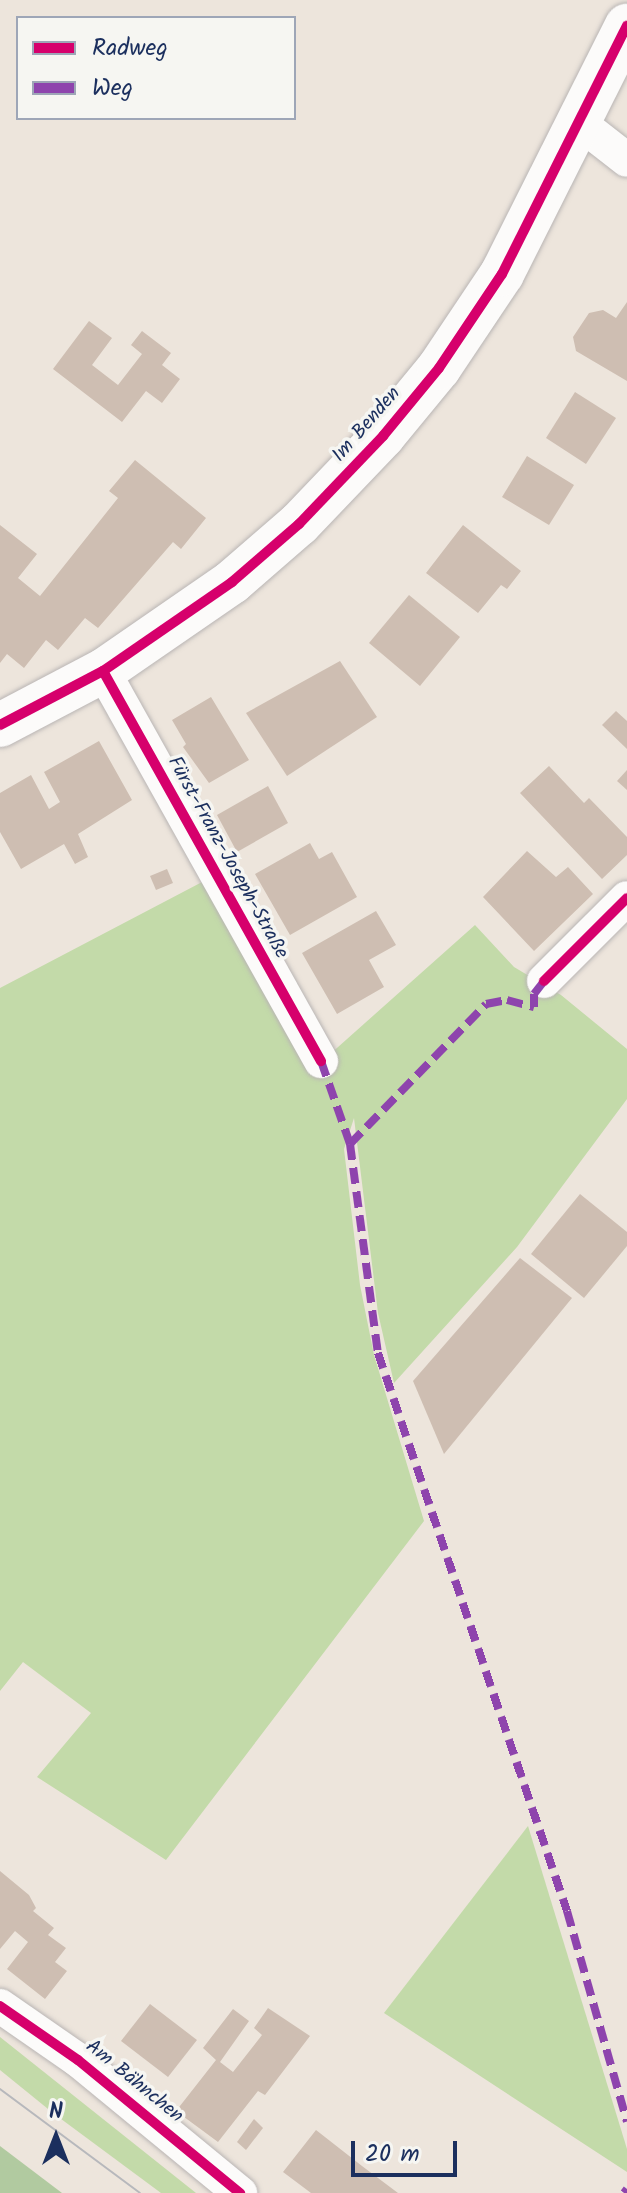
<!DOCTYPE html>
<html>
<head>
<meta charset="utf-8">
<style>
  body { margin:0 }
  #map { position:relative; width:627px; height:2193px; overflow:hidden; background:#ede5dc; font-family:Kalam,sans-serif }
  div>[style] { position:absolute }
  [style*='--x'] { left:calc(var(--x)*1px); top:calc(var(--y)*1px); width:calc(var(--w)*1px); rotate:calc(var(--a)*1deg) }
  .green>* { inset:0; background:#c3daa9 }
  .forest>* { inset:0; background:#b1caa0 }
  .building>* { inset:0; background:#cebeb2 }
  .roads { filter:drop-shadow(0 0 2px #b9b5b4) drop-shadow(0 0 2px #b9b5b4) }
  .minor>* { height:34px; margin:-17px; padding:0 17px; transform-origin:17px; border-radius:17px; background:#fcfbfa }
  .tertiary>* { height:44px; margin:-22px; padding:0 22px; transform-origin:22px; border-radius:22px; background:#fcfbfa }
  .tram>* { height:2px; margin:-1px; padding:0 1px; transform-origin:1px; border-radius:1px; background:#b7b8bc }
  .quiet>* { height:8px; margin-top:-4px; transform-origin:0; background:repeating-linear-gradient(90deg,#8e44ad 0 16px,transparent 0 24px) }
  .cycleway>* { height:10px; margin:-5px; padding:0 5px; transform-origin:5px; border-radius:5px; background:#d6006c }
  span { translate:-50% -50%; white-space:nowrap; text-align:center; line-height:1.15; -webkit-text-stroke:7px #f6f6f2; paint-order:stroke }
  .street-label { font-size:20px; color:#1b2f5e }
  .legend { position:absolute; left:16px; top:16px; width:280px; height:104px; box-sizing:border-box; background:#f6f6f2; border:2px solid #9ea6b7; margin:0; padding:10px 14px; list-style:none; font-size:24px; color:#1b2f5e }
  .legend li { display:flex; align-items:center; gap:16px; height:40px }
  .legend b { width:40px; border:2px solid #9ea6b7 }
  .north { position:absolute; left:16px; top:2097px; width:80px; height:80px; -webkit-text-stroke:6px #f6f6f2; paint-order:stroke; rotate:0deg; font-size:22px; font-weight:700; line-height:32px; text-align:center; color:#1b2f5e }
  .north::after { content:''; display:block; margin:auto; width:28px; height:36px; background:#1b2f5e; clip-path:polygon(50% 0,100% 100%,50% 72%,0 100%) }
  .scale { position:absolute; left:351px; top:2141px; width:106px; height:36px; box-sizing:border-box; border:4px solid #1b2f5e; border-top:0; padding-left:10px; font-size:24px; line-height:28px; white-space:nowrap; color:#1b2f5e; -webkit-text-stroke:6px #f6f6f2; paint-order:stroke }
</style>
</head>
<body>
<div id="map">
  <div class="green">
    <div style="clip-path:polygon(204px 881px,310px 1072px,475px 925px,514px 967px,561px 995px,627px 1049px,627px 1099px,517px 1247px,394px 1383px,378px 1313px,354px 1118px,344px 1149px,360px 1285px,374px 1355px,424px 1521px,166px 1860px,37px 1777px,91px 1713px,23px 1662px,0 1691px,0 988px)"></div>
    <div style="clip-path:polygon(528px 1826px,627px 2149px,627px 2172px,384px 2013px)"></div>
    <div style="clip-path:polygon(0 2038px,0 2037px,196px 2193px,161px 2193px,53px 2113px,0 2070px)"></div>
  </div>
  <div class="forest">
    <div style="clip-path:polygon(0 2146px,62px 2193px,0 2193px)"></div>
  </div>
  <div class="building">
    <div style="clip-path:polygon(627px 302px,627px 381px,576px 351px,573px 337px,589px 313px,603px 310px,616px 318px)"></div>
    <div style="clip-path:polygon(89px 321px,112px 338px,92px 365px,118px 385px,142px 354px,131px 345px,142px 331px,171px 353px,162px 365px,180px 379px,162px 403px,146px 391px,122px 422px,53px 369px)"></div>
    <div style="clip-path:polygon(575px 392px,616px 418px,586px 464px,546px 438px)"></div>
    <div style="clip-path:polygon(527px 456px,574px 485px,549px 525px,502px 497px)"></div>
    <div style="clip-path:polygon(135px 460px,206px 518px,181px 549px,173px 542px,98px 628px,85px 618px,58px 650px,46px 640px,24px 668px,7px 654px,0 663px,0 525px,37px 554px,18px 578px,40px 596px,118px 498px,109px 491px)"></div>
    <div style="clip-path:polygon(463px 525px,521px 571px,507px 589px,501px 585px,478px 613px,426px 573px)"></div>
    <div style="clip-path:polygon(409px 595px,460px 637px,420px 686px,369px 643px)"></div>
    <div style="clip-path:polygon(340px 661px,377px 717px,287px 776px,246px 713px)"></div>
    <div style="clip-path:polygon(211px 697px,249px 760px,209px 783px,183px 747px,186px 744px,172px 720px)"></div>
    <div style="clip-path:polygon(616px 711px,627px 721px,627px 749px,602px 725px)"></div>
    <div style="clip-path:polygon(99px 741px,132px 800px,78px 834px,88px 857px,75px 864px,64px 844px,21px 869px,0 832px,0 793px,31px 775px,49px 809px,60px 802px,44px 772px)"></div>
    <div style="clip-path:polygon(549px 766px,584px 803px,589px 798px,627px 837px,627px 855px,602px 879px,520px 793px)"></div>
    <div style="clip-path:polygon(627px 770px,627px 790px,617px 781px)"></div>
    <div style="clip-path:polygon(268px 786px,288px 823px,237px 852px,217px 815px)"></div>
    <div style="clip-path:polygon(310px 843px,319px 859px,332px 852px,357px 897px,290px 935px,255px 874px)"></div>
    <div style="clip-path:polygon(527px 851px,556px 877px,568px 867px,593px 894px,534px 951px,483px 897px)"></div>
    <div style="clip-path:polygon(167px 869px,173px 883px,156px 890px,150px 876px)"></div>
    <div style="clip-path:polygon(376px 911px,396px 945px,369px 960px,384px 987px,337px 1014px,302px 953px)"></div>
    <div style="clip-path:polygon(580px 1194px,627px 1232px,627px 1246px,584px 1298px,531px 1254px)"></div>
    <div style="clip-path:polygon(520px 1258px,572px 1298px,444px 1454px,413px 1381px)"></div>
    <div style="clip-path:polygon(0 1871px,29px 1895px,36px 1908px,33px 1911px,54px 1928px,48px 1935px,66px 1948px,55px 1962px,67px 1971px,45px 1999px,7px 1969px,28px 1942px,15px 1931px,0 1949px)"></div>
    <div style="clip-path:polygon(150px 2004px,197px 2040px,168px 2077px,121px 2041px)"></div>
    <div style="clip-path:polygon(268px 2008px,310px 2036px,265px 2095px,258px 2091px,218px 2142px,176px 2111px,216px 2060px,203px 2048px,233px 2009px,249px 2021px,220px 2062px,233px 2072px,262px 2035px,254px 2028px)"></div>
    <div style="clip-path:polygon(254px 2119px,263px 2128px,246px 2150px,237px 2142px)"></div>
    <div style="clip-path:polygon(316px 2130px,362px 2166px,398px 2193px,311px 2193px,283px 2172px)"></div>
  </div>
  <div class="roads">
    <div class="minor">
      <div style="--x:581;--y:124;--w:58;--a:38"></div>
      <div style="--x:103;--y:671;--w:447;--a:60.8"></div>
      <div style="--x:544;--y:981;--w:117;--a:-45"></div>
      <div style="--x:0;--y:2006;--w:95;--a:34.7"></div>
      <div style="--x:78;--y:2060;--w:210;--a:39.4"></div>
    </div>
    <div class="tertiary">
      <div style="--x:0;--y:725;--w:116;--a:-27.7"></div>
      <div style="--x:103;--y:671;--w:157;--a:-34.6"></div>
      <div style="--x:232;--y:582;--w:89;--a:-40.9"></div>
      <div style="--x:299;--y:524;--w:122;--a:-46.3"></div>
      <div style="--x:383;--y:436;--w:88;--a:-50.5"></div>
      <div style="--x:439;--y:368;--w:113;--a:-56.2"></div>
      <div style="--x:502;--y:274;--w:278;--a:-63.3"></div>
    </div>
  </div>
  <div class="tram">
    <div style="--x:0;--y:2089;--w:174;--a:36.6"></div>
  </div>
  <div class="quiet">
    <div style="--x:321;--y:1061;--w:88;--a:70.7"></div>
    <div style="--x:350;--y:1144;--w:211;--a:82.4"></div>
    <div style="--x:378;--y:1353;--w:589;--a:71.29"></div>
    <div style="--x:567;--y:1911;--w:219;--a:74.1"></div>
    <div style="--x:350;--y:1144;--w:195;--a:-45.8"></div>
    <div style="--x:486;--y:1004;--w:21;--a:-11"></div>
    <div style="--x:507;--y:1000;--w:28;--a:15"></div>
    <div style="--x:534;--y:1007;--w:13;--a:-90"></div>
    <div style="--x:534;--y:994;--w:16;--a:-52"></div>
    <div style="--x:624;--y:2193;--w:5;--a:-53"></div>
  </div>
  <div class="cycleway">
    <div style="--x:103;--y:671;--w:447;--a:60.8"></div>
    <div style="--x:0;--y:725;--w:116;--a:-27.7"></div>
    <div style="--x:103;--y:671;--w:157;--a:-34.6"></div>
    <div style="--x:232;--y:582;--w:89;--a:-40.9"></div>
    <div style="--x:299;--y:524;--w:122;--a:-46.3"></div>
    <div style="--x:383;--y:436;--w:88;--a:-50.5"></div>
    <div style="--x:439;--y:368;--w:113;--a:-56.2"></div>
    <div style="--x:502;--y:274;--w:278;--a:-63.3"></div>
    <div style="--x:544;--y:981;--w:117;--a:-45"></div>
    <div style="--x:0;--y:2006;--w:95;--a:34.7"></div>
    <div style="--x:78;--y:2060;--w:210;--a:39.4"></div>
  </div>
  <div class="street-label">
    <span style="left:367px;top:425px;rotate:-49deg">Im Benden</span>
    <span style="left:227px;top:858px;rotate:61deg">Fürst-Franz-Joseph-Straße</span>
    <span style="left:134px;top:2082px;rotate:39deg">Am Bähnchen</span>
  </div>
  <ul class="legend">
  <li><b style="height:10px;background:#d6006c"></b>Radweg</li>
  <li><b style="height:10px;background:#8e44ad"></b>Weg</li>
  </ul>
  <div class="north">N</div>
  <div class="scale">20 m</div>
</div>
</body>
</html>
